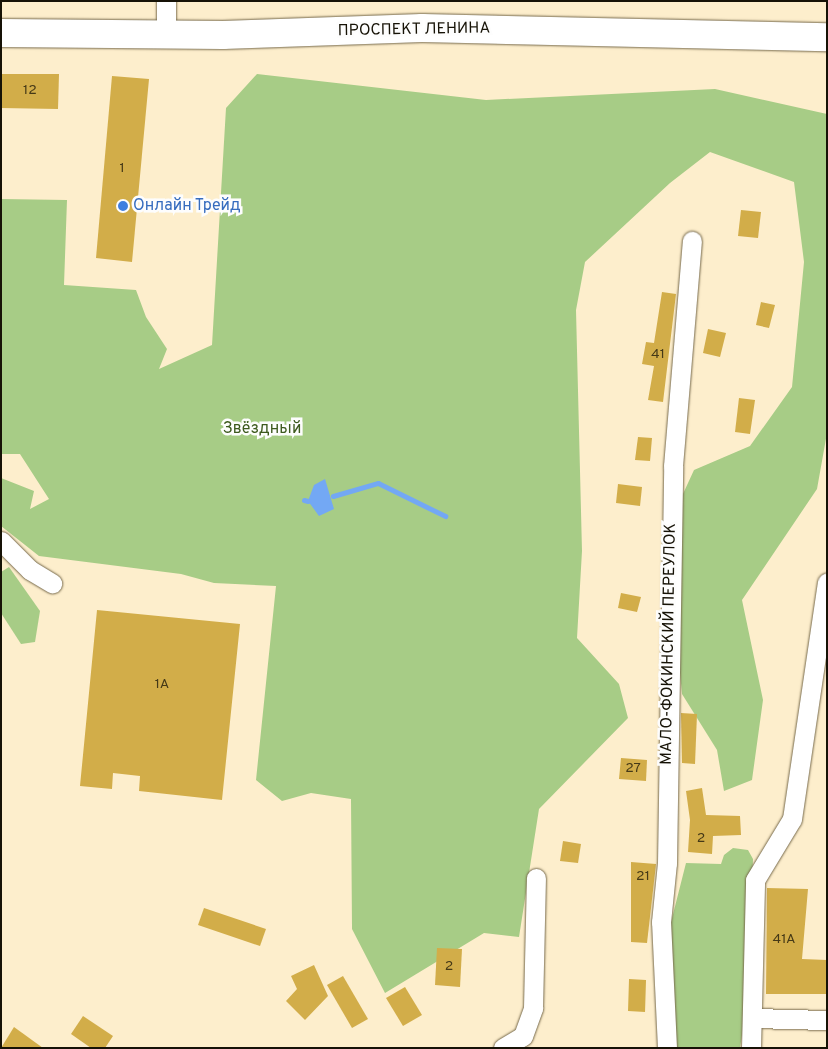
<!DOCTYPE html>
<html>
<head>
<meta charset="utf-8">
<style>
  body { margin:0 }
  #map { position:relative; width:828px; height:1049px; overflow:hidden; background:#fdeecc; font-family:Overpass,sans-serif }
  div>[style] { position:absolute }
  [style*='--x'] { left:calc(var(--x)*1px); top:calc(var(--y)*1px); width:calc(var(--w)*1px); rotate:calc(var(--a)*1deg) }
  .green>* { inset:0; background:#a7cc86 }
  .water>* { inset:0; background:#73a8f4 }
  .stream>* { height:5px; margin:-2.5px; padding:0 2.5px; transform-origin:2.5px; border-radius:2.5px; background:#73a8f4 }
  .building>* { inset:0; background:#d2ad49 }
  .roads { filter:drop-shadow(0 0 1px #776a4c) drop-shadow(0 0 1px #776a4c) }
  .minor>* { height:19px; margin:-9.5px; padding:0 9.5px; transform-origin:9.5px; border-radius:9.5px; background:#fff }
  .primary>* { height:28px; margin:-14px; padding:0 14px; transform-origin:14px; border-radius:14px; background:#fff }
  .dots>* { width:14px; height:14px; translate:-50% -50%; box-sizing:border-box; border:2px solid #fdfdfd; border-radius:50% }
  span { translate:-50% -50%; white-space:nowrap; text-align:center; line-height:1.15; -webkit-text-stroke:5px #fdfdfd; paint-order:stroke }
  .number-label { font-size:14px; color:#453917 }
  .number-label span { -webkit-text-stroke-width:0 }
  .street-label { font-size:16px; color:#161206 }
  .shop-label { font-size:16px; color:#366cbe }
  .left { translate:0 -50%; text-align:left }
  .park-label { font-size:16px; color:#3d5a1e }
  .frame { position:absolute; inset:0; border:2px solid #161206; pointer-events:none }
</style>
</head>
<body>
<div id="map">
  <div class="green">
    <div style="clip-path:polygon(257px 74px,486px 100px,715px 89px,827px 114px,827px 433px,817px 489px,742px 600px,763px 700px,752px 780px,724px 791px,717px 750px,682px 694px,671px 576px,676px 509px,694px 470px,750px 446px,792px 387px,804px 262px,794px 182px,710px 152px,670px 183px,585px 262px,576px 310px,582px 551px,577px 638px,619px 684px,628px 718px,539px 809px,519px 937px,484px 933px,385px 993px,352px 929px,351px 799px,311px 793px,282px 801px,256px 780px,276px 586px,214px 583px,181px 574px,39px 556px,1px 526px,1px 478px,34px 491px,30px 509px,49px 499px,20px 454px,1px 454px,1px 199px,67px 200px,64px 285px,136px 290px,146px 317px,167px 349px,159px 369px,212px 345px,226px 108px)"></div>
    <div style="clip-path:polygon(9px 567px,40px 611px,35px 642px,21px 644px,1px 613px,1px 572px)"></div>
    <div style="clip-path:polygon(733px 848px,748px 850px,753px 859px,747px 1002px,740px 1048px,672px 1048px,668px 934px,686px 863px,721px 864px,724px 855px)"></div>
  </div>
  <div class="water">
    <div style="clip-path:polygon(325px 479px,334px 509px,319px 516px,308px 501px,314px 485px)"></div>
  </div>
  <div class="stream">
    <div style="--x:333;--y:496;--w:47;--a:-16.1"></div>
    <div style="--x:378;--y:483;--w:75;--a:26.2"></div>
    <div style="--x:304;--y:500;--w:4;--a:14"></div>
  </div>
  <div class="building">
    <div style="clip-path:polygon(1px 74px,59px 74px,58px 109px,1px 108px)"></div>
    <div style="clip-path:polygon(112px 76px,149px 79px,132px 262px,96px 258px)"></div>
    <div style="clip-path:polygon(741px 210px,761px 212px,758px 238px,738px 236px)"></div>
    <div style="clip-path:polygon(662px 292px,676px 294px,663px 402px,648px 400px,654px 366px,642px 364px,646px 342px,654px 343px)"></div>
    <div style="clip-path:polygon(761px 302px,775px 305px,769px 328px,756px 325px)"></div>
    <div style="clip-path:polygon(708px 329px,726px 333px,720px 357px,703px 353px)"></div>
    <div style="clip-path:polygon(739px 398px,755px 400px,750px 434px,735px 432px)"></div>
    <div style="clip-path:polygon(638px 437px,652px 438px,650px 461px,635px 460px)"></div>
    <div style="clip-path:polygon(618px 484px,642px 487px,640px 506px,616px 503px)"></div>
    <div style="clip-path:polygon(621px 593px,641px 597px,637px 612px,618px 608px)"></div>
    <div style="clip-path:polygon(97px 610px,240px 624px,222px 800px,139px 791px,140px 776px,113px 773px,112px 789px,80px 786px)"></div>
    <div style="clip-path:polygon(681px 713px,697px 714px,695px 764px,682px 763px)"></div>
    <div style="clip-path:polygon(621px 758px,647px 760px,646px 781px,619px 779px)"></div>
    <div style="clip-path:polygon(702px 788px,706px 815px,740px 816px,741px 835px,713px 836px,712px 854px,688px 852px,690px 820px,686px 791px)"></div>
    <div style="clip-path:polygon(563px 841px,581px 844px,578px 863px,560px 861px)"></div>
    <div style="clip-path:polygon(631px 862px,656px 864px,647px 943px,631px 942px)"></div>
    <div style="clip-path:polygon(767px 888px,808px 889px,802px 959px,827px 960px,827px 994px,766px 994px)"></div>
    <div style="clip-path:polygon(204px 908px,266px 929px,260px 946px,198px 925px)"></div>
    <div style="clip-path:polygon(437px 948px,462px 949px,460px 987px,435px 985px)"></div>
    <div style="clip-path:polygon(314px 965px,328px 996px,305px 1020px,286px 1001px,297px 989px,291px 976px)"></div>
    <div style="clip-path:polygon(343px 976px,368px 1019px,352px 1028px,327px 985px)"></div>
    <div style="clip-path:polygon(629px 979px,646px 980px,645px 1012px,628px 1011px)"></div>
    <div style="clip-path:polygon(405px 987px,422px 1015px,403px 1026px,386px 998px)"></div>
    <div style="clip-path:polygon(83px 1016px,113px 1036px,105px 1048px,91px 1048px,71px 1034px)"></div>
    <div style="clip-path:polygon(14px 1027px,43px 1048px,1px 1048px)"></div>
  </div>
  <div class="roads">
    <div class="minor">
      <div style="--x:166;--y:36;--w:35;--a:-90"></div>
      <div style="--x:1;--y:541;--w:41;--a:45"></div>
      <div style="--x:30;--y:570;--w:26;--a:31"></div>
      <div style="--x:754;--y:1018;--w:73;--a:1.6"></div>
      <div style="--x:503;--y:1048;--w:23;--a:-31"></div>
      <div style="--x:523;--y:1036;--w:30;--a:-70"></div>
      <div style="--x:533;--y:1008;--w:130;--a:-88.7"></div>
      <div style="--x:667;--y:1048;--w:126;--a:-92.7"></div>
      <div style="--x:661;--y:922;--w:59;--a:-84.2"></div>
      <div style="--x:667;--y:863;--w:397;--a:-89.1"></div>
      <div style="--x:673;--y:466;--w:226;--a:-85.2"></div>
      <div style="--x:751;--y:1048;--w:168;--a:-88.6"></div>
      <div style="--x:755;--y:880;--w:71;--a:-58.8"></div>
      <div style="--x:792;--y:819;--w:239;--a:-81.6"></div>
    </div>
    <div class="primary">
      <div style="--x:1;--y:33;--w:222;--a:0.5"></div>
      <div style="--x:223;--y:35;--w:199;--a:-2"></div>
      <div style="--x:422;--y:28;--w:405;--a:1.3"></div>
    </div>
  </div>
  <div class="dots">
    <div style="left:123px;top:206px;background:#3f7fe0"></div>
  </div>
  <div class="number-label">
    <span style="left:30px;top:91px">12</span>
    <span style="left:122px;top:169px">1</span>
    <span style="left:658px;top:355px">41</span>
    <span style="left:162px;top:685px">1А</span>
    <span style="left:633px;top:769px">27</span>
    <span style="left:701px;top:839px">2</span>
    <span style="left:643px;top:877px">21</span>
    <span style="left:784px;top:940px">41А</span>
    <span style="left:449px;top:967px">2</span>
  </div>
  <div class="street-label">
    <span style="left:414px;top:30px;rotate:-1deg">ПРОСПЕКТ ЛЕНИНА</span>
    <span style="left:669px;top:644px;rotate:-89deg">МАЛО-ФОКИНСКИЙ ПЕРЕУЛОК</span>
  </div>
  <div class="shop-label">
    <span class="left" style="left:133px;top:206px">Онлайн Трейд</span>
  </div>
  <div class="park-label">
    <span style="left:262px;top:429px">Звёздный</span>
  </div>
  <div class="frame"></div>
</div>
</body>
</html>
